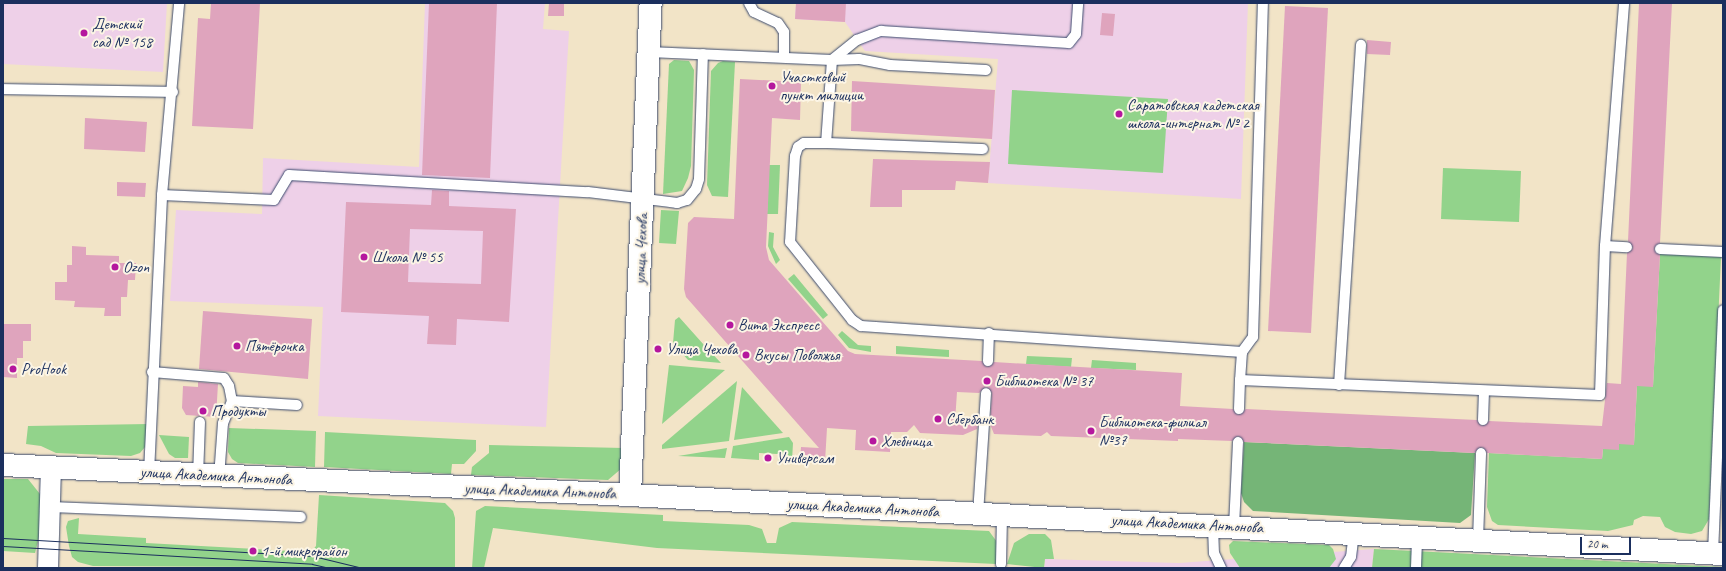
<!DOCTYPE html>
<html>
<head>
<meta charset="utf-8">
<style>
  body { margin:0 }
  #map { position:relative; width:1726px; height:571px; overflow:hidden; background:#f2e4c7; font-family:Caveat,sans-serif }
  div>[style] { position:absolute }
  [style*='--x'] { left:calc(var(--x)*1px); top:calc(var(--y)*1px); width:calc(var(--w)*1px); rotate:calc(var(--a)*1deg) }
  .built>* { inset:0; background:#eed0e8 }
  .green>* { inset:0; background:#92d38b }
  .forest>* { inset:0; background:#75b577 }
  .building>* { inset:0; background:#dfa4bd }
  .roads { filter:drop-shadow(0 0 1px #3b4a6e) drop-shadow(0 0 1px #3b4a6e) }
  .service>* { height:10px; margin:-5px; padding:0 5px; transform-origin:5px; border-radius:5px; background:#fff }
  .minor>* { height:20px; margin:-10px; padding:0 10px; transform-origin:10px; border-radius:10px; background:#fff }
  .tertiary>* { height:22px; margin:-11px; padding:0 11px; transform-origin:11px; border-radius:11px; background:#fff }
  .secondary>* { height:22px; margin:-11px; padding:0 11px; transform-origin:11px; border-radius:11px; background:#fff }
  .tram>* { height:1px; margin:-0.5px; padding:0 0.5px; transform-origin:0.5px; border-radius:0.5px; background:#1b2f5e }
  .dots>* { width:11px; height:11px; translate:-50% -50%; box-sizing:border-box; border:2px solid #fcf5e5; border-radius:50% }
  span { translate:-50% -50%; white-space:nowrap; text-align:center; line-height:1.15; -webkit-text-stroke:4px #fcf5e5; paint-order:stroke }
  .poi-label { font-size:16px; color:#1b2f5e }
  .left { translate:0 -50%; text-align:left }
  .street-label { font-size:16px; color:#1b2f5e }
  .frame { position:absolute; inset:0; border:4px solid #1b2f5e; pointer-events:none }
  .scale { position:absolute; left:1580px; top:537px; width:51px; height:18px; box-sizing:border-box; border:2px solid #1b2f5e; border-top:0; padding-left:5px; font-size:12px; line-height:14px; white-space:nowrap; color:#1b2f5e; -webkit-text-stroke:3px #fcf5e5; paint-order:stroke }
</style>
</head>
<body>
<div id="map">
  <div class="built">
    <div style="clip-path:polygon(3px 3px,167px 3px,163px 72px,3px 64px)"></div>
    <div style="clip-path:polygon(425px 3px,545px 3px,543px 29px,569px 31px,546px 427px,318px 416px,323px 307px,170px 301px,176px 210px,262px 214px,263px 158px,419px 167px)"></div>
    <div style="clip-path:polygon(796px 3px,1248px 3px,1241px 199px,988px 183px,998px 59px,865px 51px,845px 22px,795px 19px)"></div>
    <div style="clip-path:polygon(1374px 549px,1372px 568px,1044px 568px,1045px 559px,1179px 563px)"></div>
  </div>
  <div class="green">
    <div style="clip-path:polygon(674px 60px,689px 61px,694px 70px,691px 166px,688px 178px,682px 191px,663px 194px,669px 64px)"></div>
    <div style="clip-path:polygon(723px 61px,735px 62px,728px 197px,712px 196px,707px 185px,711px 71px,718px 63px)"></div>
    <div style="clip-path:polygon(1012px 90px,1168px 99px,1163px 173px,1008px 164px)"></div>
    <div style="clip-path:polygon(769px 165px,780px 165px,778px 214px,767px 214px)"></div>
    <div style="clip-path:polygon(1443px 168px,1521px 171px,1519px 222px,1441px 219px)"></div>
    <div style="clip-path:polygon(661px 210px,679px 211px,676px 244px,659px 243px)"></div>
    <div style="clip-path:polygon(769px 232px,774px 233px,773px 247px,780px 260px,776px 264px,768px 246px)"></div>
    <div style="clip-path:polygon(1660px 254px,1721px 257px,1709px 519px,1702px 531px,1691px 534px,1675px 532px,1665px 527px,1660px 517px,1643px 516px,1634px 520px,1633px 525px,1608px 531px,1498px 525px,1492px 521px,1487px 507px,1489px 453px,1602px 459px,1603px 449px,1619px 444px,1634px 444px,1637px 386px,1653px 386px)"></div>
    <div style="clip-path:polygon(794px 274px,828px 315px,823px 319px,788px 279px)"></div>
    <div style="clip-path:polygon(679px 317px,704px 345px,721px 363px,688px 360px,673px 343px,675px 320px)"></div>
    <div style="clip-path:polygon(842px 331px,858px 345px,871px 346px,871px 352px,849px 348px,838px 335px)"></div>
    <div style="clip-path:polygon(896px 346px,949px 350px,949px 357px,896px 354px)"></div>
    <div style="clip-path:polygon(1027px 356px,1072px 358px,1071px 367px,1026px 364px)"></div>
    <div style="clip-path:polygon(1092px 360px,1136px 363px,1136px 370px,1091px 368px)"></div>
    <div style="clip-path:polygon(669px 365px,725px 370px,662px 424px)"></div>
    <div style="clip-path:polygon(737px 381px,729px 441px,662px 449px,662px 445px)"></div>
    <div style="clip-path:polygon(742px 387px,783px 433px,734px 440px)"></div>
    <div style="clip-path:polygon(148px 424px,145px 447px,140px 453px,131px 456px,56px 453px,41px 446px,26px 444px,28px 426px)"></div>
    <div style="clip-path:polygon(229px 428px,316px 431px,315px 467px,238px 463px,232px 459px,228px 452px)"></div>
    <div style="clip-path:polygon(325px 432px,476px 440px,476px 451px,464px 464px,452px 464px,451px 474px,324px 467px)"></div>
    <div style="clip-path:polygon(159px 435px,189px 437px,188px 458px,175px 458px,169px 454px)"></div>
    <div style="clip-path:polygon(789px 437px,793px 443px,792px 461px,778px 461px,778px 454px,759px 453px,759px 460px,731px 458px,733px 446px)"></div>
    <div style="clip-path:polygon(489px 445px,624px 448px,622px 468px,608px 480px,471px 475px,472px 467px,489px 453px)"></div>
    <div style="clip-path:polygon(727px 448px,725px 458px,678px 456px)"></div>
    <div style="clip-path:polygon(3px 479px,28px 479px,40px 494px,40px 533px,35px 553px,3px 551px)"></div>
    <div style="clip-path:polygon(319px 495px,445px 503px,453px 511px,455px 518px,455px 568px,93px 566px,78px 562px,72px 557px,69px 546px,66px 527px,68px 521px,79px 518px,78px 534px,146px 538px,146px 543px,311px 552px,316px 546px)"></div>
    <div style="clip-path:polygon(485px 506px,663px 515px,663px 521px,749px 525px,762px 529px,767px 543px,776px 543px,779px 528px,792px 522px,989px 531px,997px 542px,996px 564px,657px 548px,493px 528px,484px 568px,472px 568px,476px 511px)"></div>
    <div style="clip-path:polygon(1029px 534px,1045px 534px,1051px 540px,1054px 559px,1045px 559px,1044px 568px,1007px 564px,1014px 543px)"></div>
    <div style="clip-path:polygon(1233px 541px,1329px 545px,1333px 549px,1336px 559px,1329px 568px,1240px 568px,1230px 553px,1229px 545px)"></div>
    <div style="clip-path:polygon(1374px 549px,1723px 567px,1723px 568px,1372px 568px)"></div>
  </div>
  <div class="forest">
    <div style="clip-path:polygon(1244px 442px,1475px 453px,1471px 515px,1460px 523px,1253px 511px,1244px 502px,1241px 493px)"></div>
  </div>
  <div class="building">
    <div style="clip-path:polygon(211px 3px,260px 3px,253px 129px,192px 126px,198px 18px,210px 19px)"></div>
    <div style="clip-path:polygon(429px 3px,497px 3px,490px 178px,422px 175px)"></div>
    <div style="clip-path:polygon(549px 3px,564px 3px,564px 16px,548px 16px)"></div>
    <div style="clip-path:polygon(796px 3px,846px 3px,845px 22px,795px 19px)"></div>
    <div style="clip-path:polygon(1639px 3px,1672px 3px,1660px 243px,1654px 249px,1660px 255px,1653px 387px,1637px 386px,1634px 445px,1619px 444px,1619px 450px,1603px 449px,1602px 459px,1487px 453px,1482px 447px,1474px 453px,1244px 442px,1238px 436px,1232px 441px,1178px 439px,1178px 441px,1051px 436px,1047px 432px,1041px 436px,994px 434px,990px 424px,992px 393px,986px 387px,979px 393px,957px 392px,955px 422px,978px 423px,977px 429px,963px 435px,920px 433px,914px 425px,907px 432px,891px 432px,890px 452px,855px 450px,856px 430px,827px 428px,825px 462px,800px 461px,801px 447px,819px 448px,686px 297px,684px 289px,688px 223px,694px 217px,734px 219px,740px 79px,801px 82px,800px 120px,772px 118px,766px 247px,769px 260px,848px 351px,855px 354px,982px 361px,987px 367px,994px 362px,1182px 373px,1180px 406px,1233px 409px,1238px 415px,1246px 409px,1477px 420px,1482px 426px,1489px 421px,1602px 426px,1607px 383px,1621px 384px,1627px 253px,1633px 248px,1628px 241px)"></div>
    <div style="clip-path:polygon(1285px 6px,1328px 8px,1311px 333px,1268px 331px)"></div>
    <div style="clip-path:polygon(1102px 13px,1115px 14px,1113px 36px,1100px 35px)"></div>
    <div style="clip-path:polygon(1367px 40px,1391px 42px,1390px 55px,1367px 54px)"></div>
    <div style="clip-path:polygon(852px 81px,995px 90px,992px 139px,851px 131px)"></div>
    <div style="clip-path:polygon(85px 118px,147px 122px,145px 152px,84px 149px)"></div>
    <div style="clip-path:polygon(873px 159px,990px 162px,988px 183px,956px 181px,955px 190px,902px 190px,902px 207px,870px 207px)"></div>
    <div style="clip-path:polygon(117px 182px,146px 183px,145px 197px,117px 196px)"></div>
    <div style="clip-path:polygon(evenodd,432px 190px,449px 191px,449px 206px,516px 209px,509px 322px,457px 319px,456px 345px,427px 344px,429px 316px,341px 312px,346px 202px,431px 205px,432px 190px,410px 229px,483px 231px,481px 284px,408px 282px,410px 229px)"></div>
    <div style="clip-path:polygon(72px 246px,86px 247px,86px 255px,119px 256px,119px 263px,136px 263px,135px 280px,128px 280px,127px 297px,121px 297px,121px 316px,104px 316px,105px 308px,74px 307px,75px 301px,55px 300px,55px 282px,67px 282px,67px 265px,72px 265px)"></div>
    <div style="clip-path:polygon(203px 311px,312px 319px,308px 379px,199px 369px)"></div>
    <div style="clip-path:polygon(3px 324px,31px 324px,31px 341px,23px 341px,23px 358px,17px 358px,17px 378px,3px 377px)"></div>
    <div style="clip-path:polygon(198px 382px,218px 384px,216px 417px,186px 415px,182px 408px,183px 386px,198px 387px)"></div>
  </div>
  <div class="roads">
    <div class="service">
      <div style="--x:749;--y:3;--w:10;--a:61"></div>
      <div style="--x:754;--y:12;--w:26;--a:25"></div>
      <div style="--x:778;--y:23;--w:11;--a:56"></div>
      <div style="--x:784;--y:32;--w:25;--a:90"></div>
      <div style="--x:649;--y:52;--w:183;--a:2.5"></div>
      <div style="--x:832;--y:60;--w:83;--a:94.1"></div>
      <div style="--x:826;--y:143;--w:22;--a:180"></div>
      <div style="--x:804;--y:143;--w:7;--a:146"></div>
      <div style="--x:798;--y:147;--w:9;--a:108"></div>
      <div style="--x:795;--y:156;--w:86;--a:93.3"></div>
      <div style="--x:790;--y:242;--w:100;--a:51.5"></div>
      <div style="--x:852;--y:320;--w:11;--a:34"></div>
      <div style="--x:861;--y:326;--w:382;--a:3.9"></div>
      <div style="--x:1242;--y:352;--w:28;--a:94"></div>
      <div style="--x:1240;--y:380;--w:360;--a:2.4"></div>
      <div style="--x:1600;--y:395;--w:149;--a:-88.1"></div>
      <div style="--x:1605;--y:246;--w:244;--a:-85.5"></div>
      <div style="--x:986;--y:70;--w:96;--a:-177"></div>
      <div style="--x:890;--y:65;--w:32;--a:-169"></div>
      <div style="--x:859;--y:59;--w:27;--a:178"></div>
      <div style="--x:832;--y:60;--w:32;--a:-39"></div>
      <div style="--x:857;--y:40;--w:26;--a:-21"></div>
      <div style="--x:881;--y:31;--w:188;--a:3.7"></div>
      <div style="--x:1069;--y:43;--w:11;--a:-52"></div>
      <div style="--x:1076;--y:34;--w:31;--a:-86"></div>
      <div style="--x:3;--y:89;--w:170;--a:1"></div>
      <div style="--x:826;--y:143;--w:157;--a:2.2"></div>
      <div style="--x:162;--y:195;--w:112;--a:2.6"></div>
      <div style="--x:274;--y:200;--w:29;--a:-59"></div>
      <div style="--x:289;--y:175;--w:299;--a:3.3"></div>
      <div style="--x:588;--y:192;--w:90;--a:7"></div>
      <div style="--x:677;--y:203;--w:10;--a:-17"></div>
      <div style="--x:687;--y:200;--w:14;--a:-51"></div>
      <div style="--x:696;--y:189;--w:10;--a:-73"></div>
      <div style="--x:699;--y:179;--w:125;--a:-88.2"></div>
      <div style="--x:1605;--y:246;--w:22;--a:3"></div>
      <div style="--x:1660;--y:249;--w:63;--a:2.7"></div>
      <div style="--x:1242;--y:352;--w:19;--a:-54"></div>
      <div style="--x:1253;--y:337;--w:334;--a:-88.3"></div>
      <div style="--x:988;--y:361;--w:28;--a:-88"></div>
      <div style="--x:152;--y:372;--w:72;--a:4.8"></div>
      <div style="--x:224;--y:378;--w:9;--a:58"></div>
      <div style="--x:229;--y:386;--w:15;--a:79"></div>
      <div style="--x:232;--y:401;--w:24;--a:112"></div>
      <div style="--x:223;--y:423;--w:54;--a:94.2"></div>
      <div style="--x:1339;--y:385;--w:341;--a:-86.3"></div>
      <div style="--x:232;--y:401;--w:65;--a:3.5"></div>
      <div style="--x:1239;--y:409;--w:29;--a:-88"></div>
      <div style="--x:1483;--y:420;--w:28;--a:-88"></div>
      <div style="--x:149;--y:473;--w:278;--a:-87.3"></div>
      <div style="--x:162;--y:195;--w:193;--a:-84.9"></div>
      <div style="--x:198;--y:476;--w:54;--a:-87.9"></div>
      <div style="--x:50;--y:507;--w:251;--a:2.3"></div>
      <div style="--x:978;--y:514;--w:121;--a:-86.2"></div>
      <div style="--x:1213;--y:526;--w:27;--a:88"></div>
      <div style="--x:1214;--y:553;--w:17;--a:65"></div>
      <div style="--x:1234;--y:527;--w:85;--a:-87.3"></div>
      <div style="--x:1478;--y:540;--w:87;--a:-88"></div>
      <div style="--x:1713;--y:553;--w:243;--a:-87.6"></div>
      <div style="--x:1001;--y:564;--w:49;--a:-88.8"></div>
      <div style="--x:1344;--y:568;--w:13;--a:-58"></div>
      <div style="--x:1351;--y:557;--w:24;--a:-83"></div>
      <div style="--x:1416;--y:568;--w:32;--a:-88"></div>
    </div>
    <div class="minor">
      <div style="--x:48;--y:568;--w:101;--a:-88.3"></div>
    </div>
    <div class="tertiary">
      <div style="--x:630;--y:495;--w:492;--a:-87.6"></div>
    </div>
    <div class="secondary">
      <div style="--x:3;--y:465;--w:628;--a:2.74"></div>
      <div style="--x:630;--y:495;--w:1095;--a:3.09"></div>
    </div>
  </div>
  <div class="tram">
    <div style="--x:3;--y:538;--w:311;--a:3.3"></div>
    <div style="--x:313;--y:556;--w:51;--a:13.5"></div>
    <div style="--x:3;--y:546;--w:310;--a:3.3"></div>
    <div style="--x:312;--y:564;--w:18;--a:13"></div>
  </div>
  <div class="dots">
    <div style="left:84px;top:33px;background:#b5179e"></div>
    <div style="left:772px;top:86px;background:#b5179e"></div>
    <div style="left:1119px;top:114px;background:#b5179e"></div>
    <div style="left:364px;top:257px;background:#b5179e"></div>
    <div style="left:115px;top:267px;background:#b5179e"></div>
    <div style="left:730px;top:325px;background:#b5179e"></div>
    <div style="left:237px;top:346px;background:#b5179e"></div>
    <div style="left:658px;top:349px;background:#b5179e"></div>
    <div style="left:746px;top:355px;background:#b5179e"></div>
    <div style="left:13px;top:369px;background:#b5179e"></div>
    <div style="left:987px;top:381px;background:#b5179e"></div>
    <div style="left:203px;top:411px;background:#b5179e"></div>
    <div style="left:938px;top:419px;background:#b5179e"></div>
    <div style="left:1091px;top:431px;background:#b5179e"></div>
    <div style="left:873px;top:441px;background:#b5179e"></div>
    <div style="left:768px;top:458px;background:#b5179e"></div>
    <div style="left:253px;top:551px;background:#b5179e"></div>
  </div>
  <div class="poi-label">
    <span class="left" style="left:92px;top:33px">Детский<br>сад № 158</span>
    <span class="left" style="left:780px;top:86px">Участковый<br>пункт милиции</span>
    <span class="left" style="left:1127px;top:114px">Саратовская кадетская<br>школа-интернат № 2</span>
    <span class="left" style="left:372px;top:257px">Школа № 55</span>
    <span class="left" style="left:123px;top:267px">Ozon</span>
    <span class="left" style="left:738px;top:325px">Вита Экспресс</span>
    <span class="left" style="left:245px;top:346px">Пятёрочка</span>
    <span class="left" style="left:666px;top:349px">Улица Чехова</span>
    <span class="left" style="left:754px;top:355px">Вкусы Поволжья</span>
    <span class="left" style="left:21px;top:369px">ProHook</span>
    <span class="left" style="left:995px;top:381px">Библиотека № 37</span>
    <span class="left" style="left:211px;top:411px">Продукты</span>
    <span class="left" style="left:946px;top:419px">Сбербанк</span>
    <span class="left" style="left:1099px;top:431px">Библиотека-филиал<br>№37</span>
    <span class="left" style="left:881px;top:441px">Хлебница</span>
    <span class="left" style="left:776px;top:458px">Универсам</span>
    <span class="left" style="left:261px;top:551px">1-й микрорайон</span>
  </div>
  <div class="street-label">
    <span style="left:641px;top:249px;rotate:-88deg">улица Чехова</span>
    <span style="left:216px;top:476px;rotate:3deg">улица Академика Антонова</span>
    <span style="left:540px;top:491px;rotate:2deg">улица Академика Антонова</span>
    <span style="left:863px;top:508px;rotate:3deg">улица Академика Антонова</span>
    <span style="left:1187px;top:524px;rotate:3deg">улица Академика Антонова</span>
  </div>
  <div class="frame"></div>
  <div class="scale">20 m</div>
</div>
</body>
</html>
